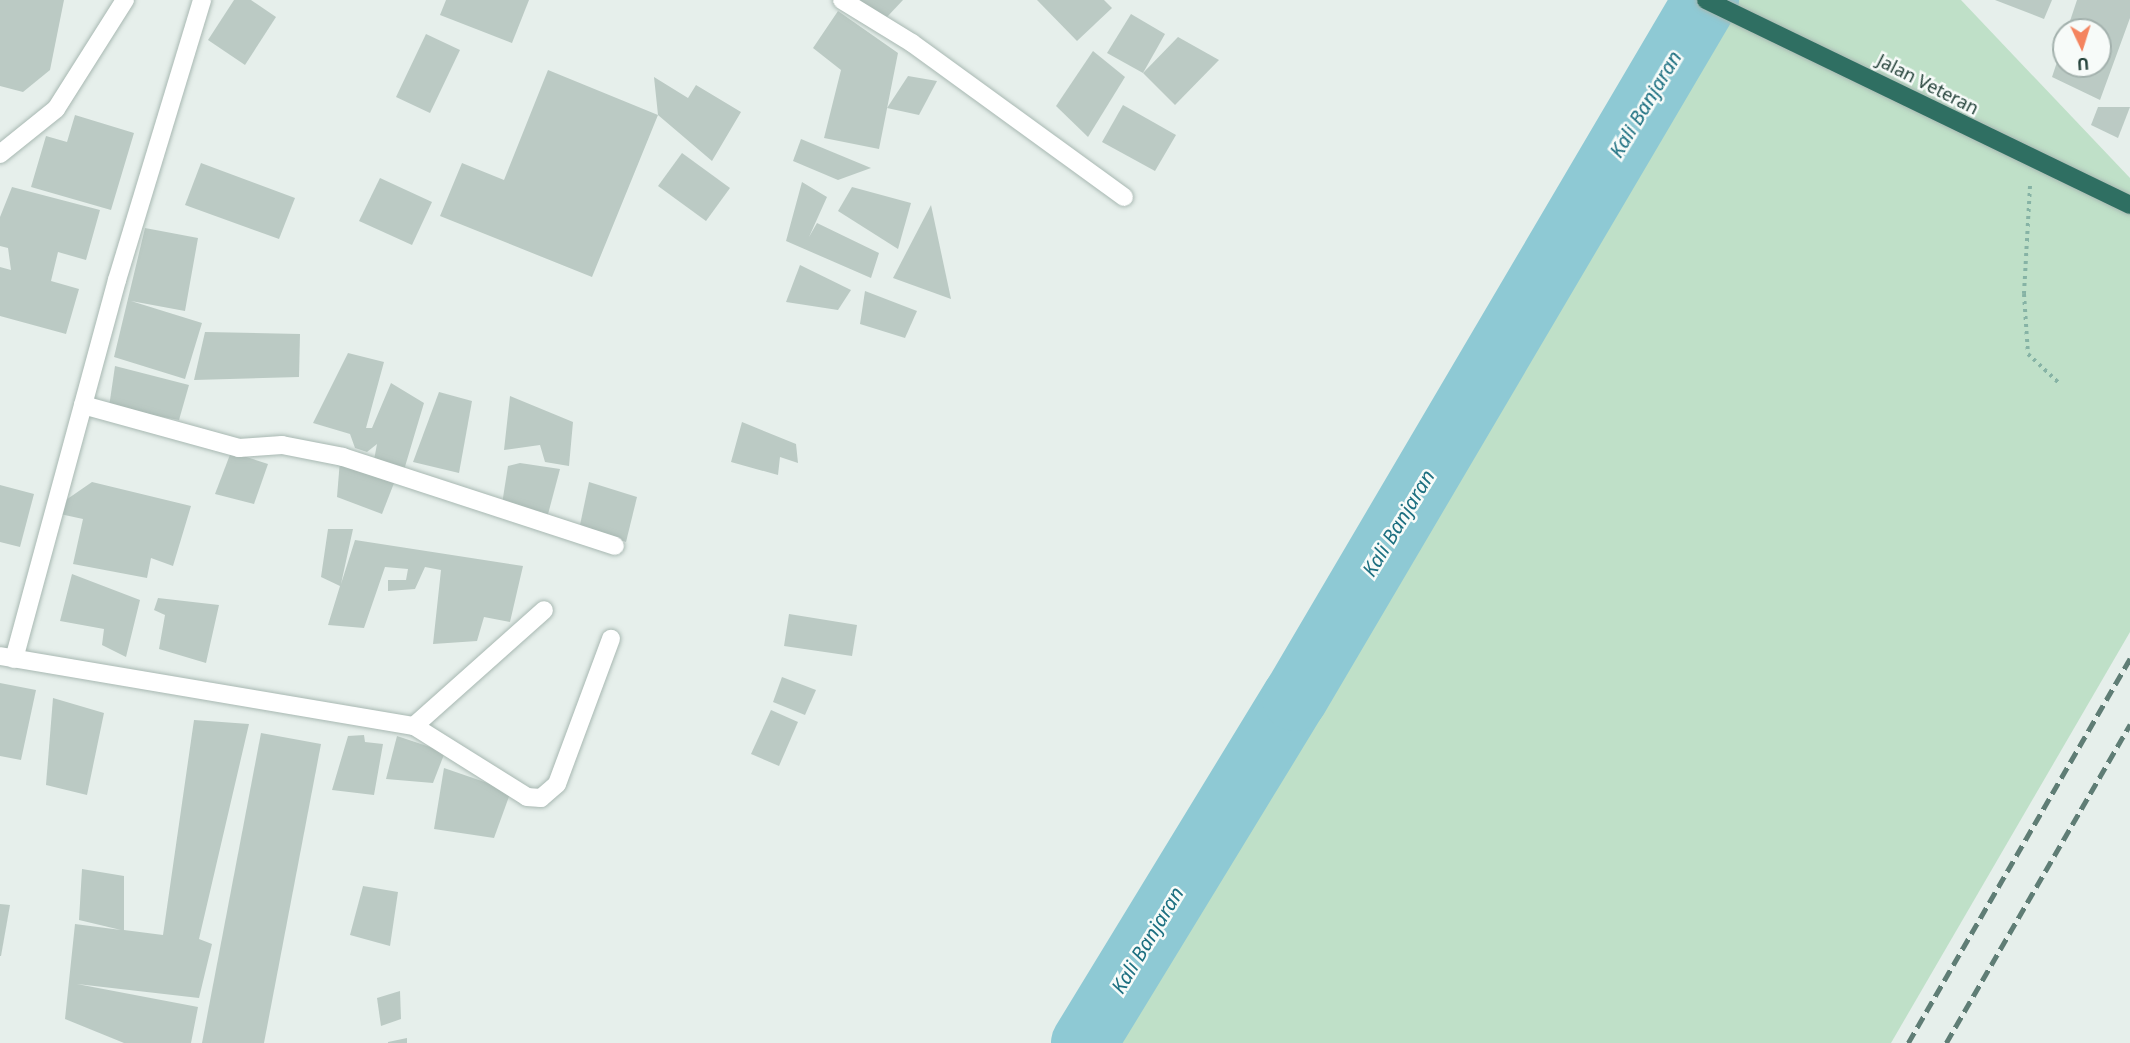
<!DOCTYPE html>
<html>
<head>
<meta charset="utf-8">
<style>
  body { margin:0 }
  #map { position:relative; width:2130px; height:1043px; overflow:hidden; background:#e6efeb; font-family:"Noto Sans",sans-serif }
  div>[style] { position:absolute }
  [style*='--x'] { left:calc(var(--x)*1px); top:calc(var(--y)*1px); width:calc(var(--w)*1px); rotate:calc(var(--a)*1deg) }
  .green>* { inset:0; background:#bfe0c8 }
  .river>* { height:66px; margin:-33px; padding:0 33px; transform-origin:33px; border-radius:33px; background:#8ec9d4 }
  .building>* { inset:0; background:#bbcac4 }
  .path>* { height:4px; margin-top:-2px; transform-origin:0; background:repeating-linear-gradient(90deg,#86b3a5 0 3px,transparent 0 7.5px) }
  .roads { filter:drop-shadow(0 0 2px #a8b8b2) drop-shadow(0 0 2px #a8b8b2) }
  .street>* { height:18px; margin:-9px; padding:0 9px; transform-origin:9px; border-radius:9px; background:#fff }
  .highway>* { height:18px; margin:-9px; padding:0 9px; transform-origin:9px; border-radius:9px; background:#2f6f62 }
  .rail>* { height:4.5px; margin-top:-2.25px; transform-origin:0; background:repeating-linear-gradient(90deg,#5f7d75 0 12px,transparent 0 18px) }
  span { translate:-50% -50%; white-space:nowrap; text-align:center; line-height:1.15; -webkit-text-stroke:5px #f7fbf9; paint-order:stroke }
  .street-label { font-size:18px; color:#24423a }
  .water-label { font-size:20px; color:#1c6f80; font-style:italic }
  .north { position:absolute; left:2052px; top:18px; width:60px; height:60px; box-sizing:border-box; background:#f7fbf9; border:2px solid #a3b1ad; border-radius:50%; rotate:176deg; font-size:16px; font-weight:700; line-height:24px; text-align:center; color:#24423a }
  .north::after { content:''; display:block; margin:auto; width:21px; height:27px; background:#f4845f; clip-path:polygon(50% 0,100% 100%,50% 72%,0 100%) }
</style>
</head>
<body>
<div id="map">
  <div class="green">
    <div style="clip-path:polygon(1706px 0,1961px 0,2130px 178px,2130px 632px,1891px 1043px,1084px 1043px)"></div>
  </div>
  <div class="river">
    <div style="--x:1084;--y:1043;--w:404;--a:-58.6"></div>
    <div style="--x:1295;--y:698;--w:810;--a:-59.51"></div>
  </div>
  <div class="building">
    <div style="clip-path:polygon(0 0,64px 0,50px 70px,23px 92px,0 86px)"></div>
    <div style="clip-path:polygon(234px 0,251px 0,276px 17px,245px 65px,208px 40px)"></div>
    <div style="clip-path:polygon(446px 0,529px 0,512px 43px,440px 15px)"></div>
    <div style="clip-path:polygon(852px 0,903px 0,887px 17px)"></div>
    <div style="clip-path:polygon(1037px 0,1104px 0,1112px 8px,1077px 41px)"></div>
    <div style="clip-path:polygon(1995px 0,2052px 0,2044px 19px)"></div>
    <div style="clip-path:polygon(2077px 0,2130px 0,2130px 18px,2100px 100px,2052px 77px,2064px 41px,2064px 66px,2100px 66px,2100px 30px,2067px 30px)"></div>
    <div style="clip-path:polygon(838px 11px,898px 53px,879px 149px,824px 138px,841px 70px,813px 48px)"></div>
    <div style="clip-path:polygon(1131px 14px,1165px 34px,1143px 73px,1107px 53px)"></div>
    <div style="clip-path:polygon(426px 34px,460px 50px,430px 113px,396px 97px)"></div>
    <div style="clip-path:polygon(1178px 37px,1219px 60px,1175px 105px,1143px 73px)"></div>
    <div style="clip-path:polygon(1093px 51px,1125px 77px,1088px 137px,1056px 106px)"></div>
    <div style="clip-path:polygon(548px 70px,658px 115px,654px 77px,688px 98px,696px 85px,741px 112px,712px 161px,658px 115px,592px 277px,440px 216px,462px 163px,504px 180px)"></div>
    <div style="clip-path:polygon(908px 76px,937px 81px,919px 115px,887px 108px)"></div>
    <div style="clip-path:polygon(1123px 105px,1176px 135px,1155px 171px,1102px 142px)"></div>
    <div style="clip-path:polygon(2098px 107px,2130px 107px,2118px 138px,2091px 125px)"></div>
    <div style="clip-path:polygon(75px 115px,134px 133px,111px 210px,31px 187px,46px 136px,67px 142px)"></div>
    <div style="clip-path:polygon(801px 139px,871px 168px,838px 180px,793px 161px)"></div>
    <div style="clip-path:polygon(682px 153px,730px 188px,706px 221px,658px 186px)"></div>
    <div style="clip-path:polygon(201px 163px,295px 198px,279px 239px,185px 205px)"></div>
    <div style="clip-path:polygon(380px 178px,432px 202px,412px 245px,359px 221px)"></div>
    <div style="clip-path:polygon(802px 182px,827px 197px,809px 237px,817px 223px,879px 253px,871px 278px,786px 241px)"></div>
    <div style="clip-path:polygon(12px 187px,100px 210px,86px 260px,58px 252px,51px 281px,79px 289px,66px 334px,0 316px,0 267px,11px 270px,8px 248px,0 246px,0 217px)"></div>
    <div style="clip-path:polygon(852px 187px,911px 203px,898px 249px,838px 211px)"></div>
    <div style="clip-path:polygon(931px 205px,951px 299px,893px 278px)"></div>
    <div style="clip-path:polygon(145px 228px,198px 238px,185px 311px,131px 301px,202px 323px,185px 379px,114px 357px)"></div>
    <div style="clip-path:polygon(800px 265px,851px 290px,838px 310px,786px 302px)"></div>
    <div style="clip-path:polygon(865px 291px,917px 311px,905px 338px,860px 324px)"></div>
    <div style="clip-path:polygon(205px 332px,300px 334px,299px 377px,194px 380px)"></div>
    <div style="clip-path:polygon(348px 353px,384px 362px,366px 428px,372px 428px,391px 383px,424px 403px,404px 470px,374px 460px,377px 444px,367px 452px,355px 448px,350px 434px,313px 423px)"></div>
    <div style="clip-path:polygon(115px 366px,189px 385px,179px 420px,109px 407px)"></div>
    <div style="clip-path:polygon(439px 392px,472px 401px,459px 473px,413px 462px)"></div>
    <div style="clip-path:polygon(510px 396px,573px 422px,569px 466px,545px 462px,540px 445px,504px 450px)"></div>
    <div style="clip-path:polygon(742px 422px,796px 444px,798px 463px,780px 457px,778px 475px,731px 462px)"></div>
    <div style="clip-path:polygon(231px 452px,268px 464px,254px 504px,215px 494px)"></div>
    <div style="clip-path:polygon(340px 460px,396px 478px,382px 514px,337px 497px)"></div>
    <div style="clip-path:polygon(520px 463px,560px 469px,547px 518px,502px 504px,508px 466px)"></div>
    <div style="clip-path:polygon(92px 482px,191px 506px,173px 566px,151px 558px,147px 578px,73px 564px,83px 519px,60px 514px,63px 502px)"></div>
    <div style="clip-path:polygon(589px 482px,637px 497px,626px 542px,580px 525px)"></div>
    <div style="clip-path:polygon(0 485px,34px 494px,20px 547px,0 542px)"></div>
    <div style="clip-path:polygon(328px 529px,353px 529px,341px 584px,355px 540px,523px 566px,510px 622px,484px 617px,477px 641px,433px 644px,441px 570px,425px 567px,415px 589px,388px 591px,388px 580px,406px 580px,408px 569px,385px 567px,364px 628px,328px 625px,340px 586px,321px 577px)"></div>
    <div style="clip-path:polygon(72px 574px,140px 600px,126px 657px,102px 645px,104px 629px,60px 621px)"></div>
    <div style="clip-path:polygon(158px 598px,219px 605px,206px 663px,159px 649px,165px 615px,154px 610px)"></div>
    <div style="clip-path:polygon(789px 614px,857px 625px,852px 656px,784px 646px)"></div>
    <div style="clip-path:polygon(782px 677px,816px 690px,805px 715px,773px 702px)"></div>
    <div style="clip-path:polygon(0 683px,36px 690px,21px 760px,0 756px)"></div>
    <div style="clip-path:polygon(53px 698px,104px 713px,87px 795px,46px 785px)"></div>
    <div style="clip-path:polygon(771px 710px,798px 722px,779px 766px,751px 754px)"></div>
    <div style="clip-path:polygon(194px 720px,249px 724px,199px 939px,212px 944px,199px 998px,77px 984px,198px 1007px,191px 1043px,124px 1043px,65px 1019px,75px 924px,121px 930px,79px 920px,82px 869px,124px 876px,124px 930px,163px 935px)"></div>
    <div style="clip-path:polygon(261px 733px,321px 744px,264px 1043px,202px 1043px)"></div>
    <div style="clip-path:polygon(364px 735px,365px 742px,383px 744px,374px 795px,332px 790px,348px 736px)"></div>
    <div style="clip-path:polygon(397px 736px,445px 752px,433px 783px,386px 779px)"></div>
    <div style="clip-path:polygon(444px 768px,511px 791px,494px 838px,434px 829px)"></div>
    <div style="clip-path:polygon(363px 886px,398px 892px,390px 946px,350px 935px)"></div>
    <div style="clip-path:polygon(0 904px,10px 905px,1px 956px,0 956px)"></div>
    <div style="clip-path:polygon(400px 991px,401px 1019px,381px 1026px,377px 998px)"></div>
    <div style="clip-path:polygon(407px 1038px,407px 1043px,388px 1043px,388px 1042px)"></div>
  </div>
  <div class="path">
    <div style="--x:2030;--y:186;--w:108;--a:93.2"></div>
    <div style="--x:2024;--y:294;--w:60;--a:86.2"></div>
    <div style="--x:2028;--y:354;--w:42;--a:43.1"></div>
  </div>
  <div class="roads">
    <div class="street">
      <div style="--x:842;--y:0;--w:82;--a:31.6"></div>
      <div style="--x:912;--y:43;--w:262;--a:36"></div>
      <div style="--x:0;--y:154;--w:72;--a:-38.8"></div>
      <div style="--x:56;--y:109;--w:129;--a:-57.7"></div>
      <div style="--x:83;--y:405;--w:162;--a:15.4"></div>
      <div style="--x:239;--y:448;--w:43;--a:-4"></div>
      <div style="--x:282;--y:445;--w:62;--a:11.1"></div>
      <div style="--x:343;--y:457;--w:286;--a:18.1"></div>
      <div style="--x:0;--y:656;--w:420;--a:9.6"></div>
      <div style="--x:414;--y:726;--w:174;--a:-41.7"></div>
      <div style="--x:14;--y:659;--w:393;--a:-74.8"></div>
      <div style="--x:117;--y:280;--w:293;--a:-73.1"></div>
      <div style="--x:414;--y:726;--w:133;--a:32.1"></div>
      <div style="--x:527;--y:797;--w:14;--a:4"></div>
      <div style="--x:541;--y:798;--w:21;--a:-41"></div>
      <div style="--x:557;--y:784;--w:155;--a:-69.6"></div>
    </div>
    <div class="highway">
      <div style="--x:1706;--y:0;--w:471;--a:25.8"></div>
    </div>
  </div>
  <div class="rail">
    <div style="--x:1908;--y:1043;--w:444;--a:-60"></div>
    <div style="--x:1946;--y:1043;--w:368;--a:-60"></div>
  </div>
  <div class="street-label">
    <span style="left:1928px;top:84px;rotate:27deg">Jalan Veteran</span>
  </div>
  <div class="water-label">
    <span style="left:1645px;top:104px;rotate:-59deg">Kali Banjaran</span>
    <span style="left:1398px;top:523px;rotate:-59deg">Kali Banjaran</span>
    <span style="left:1147px;top:940px;rotate:-59deg">Kali Banjaran</span>
  </div>
  <div class="north">U</div>
</div>
</body>
</html>
